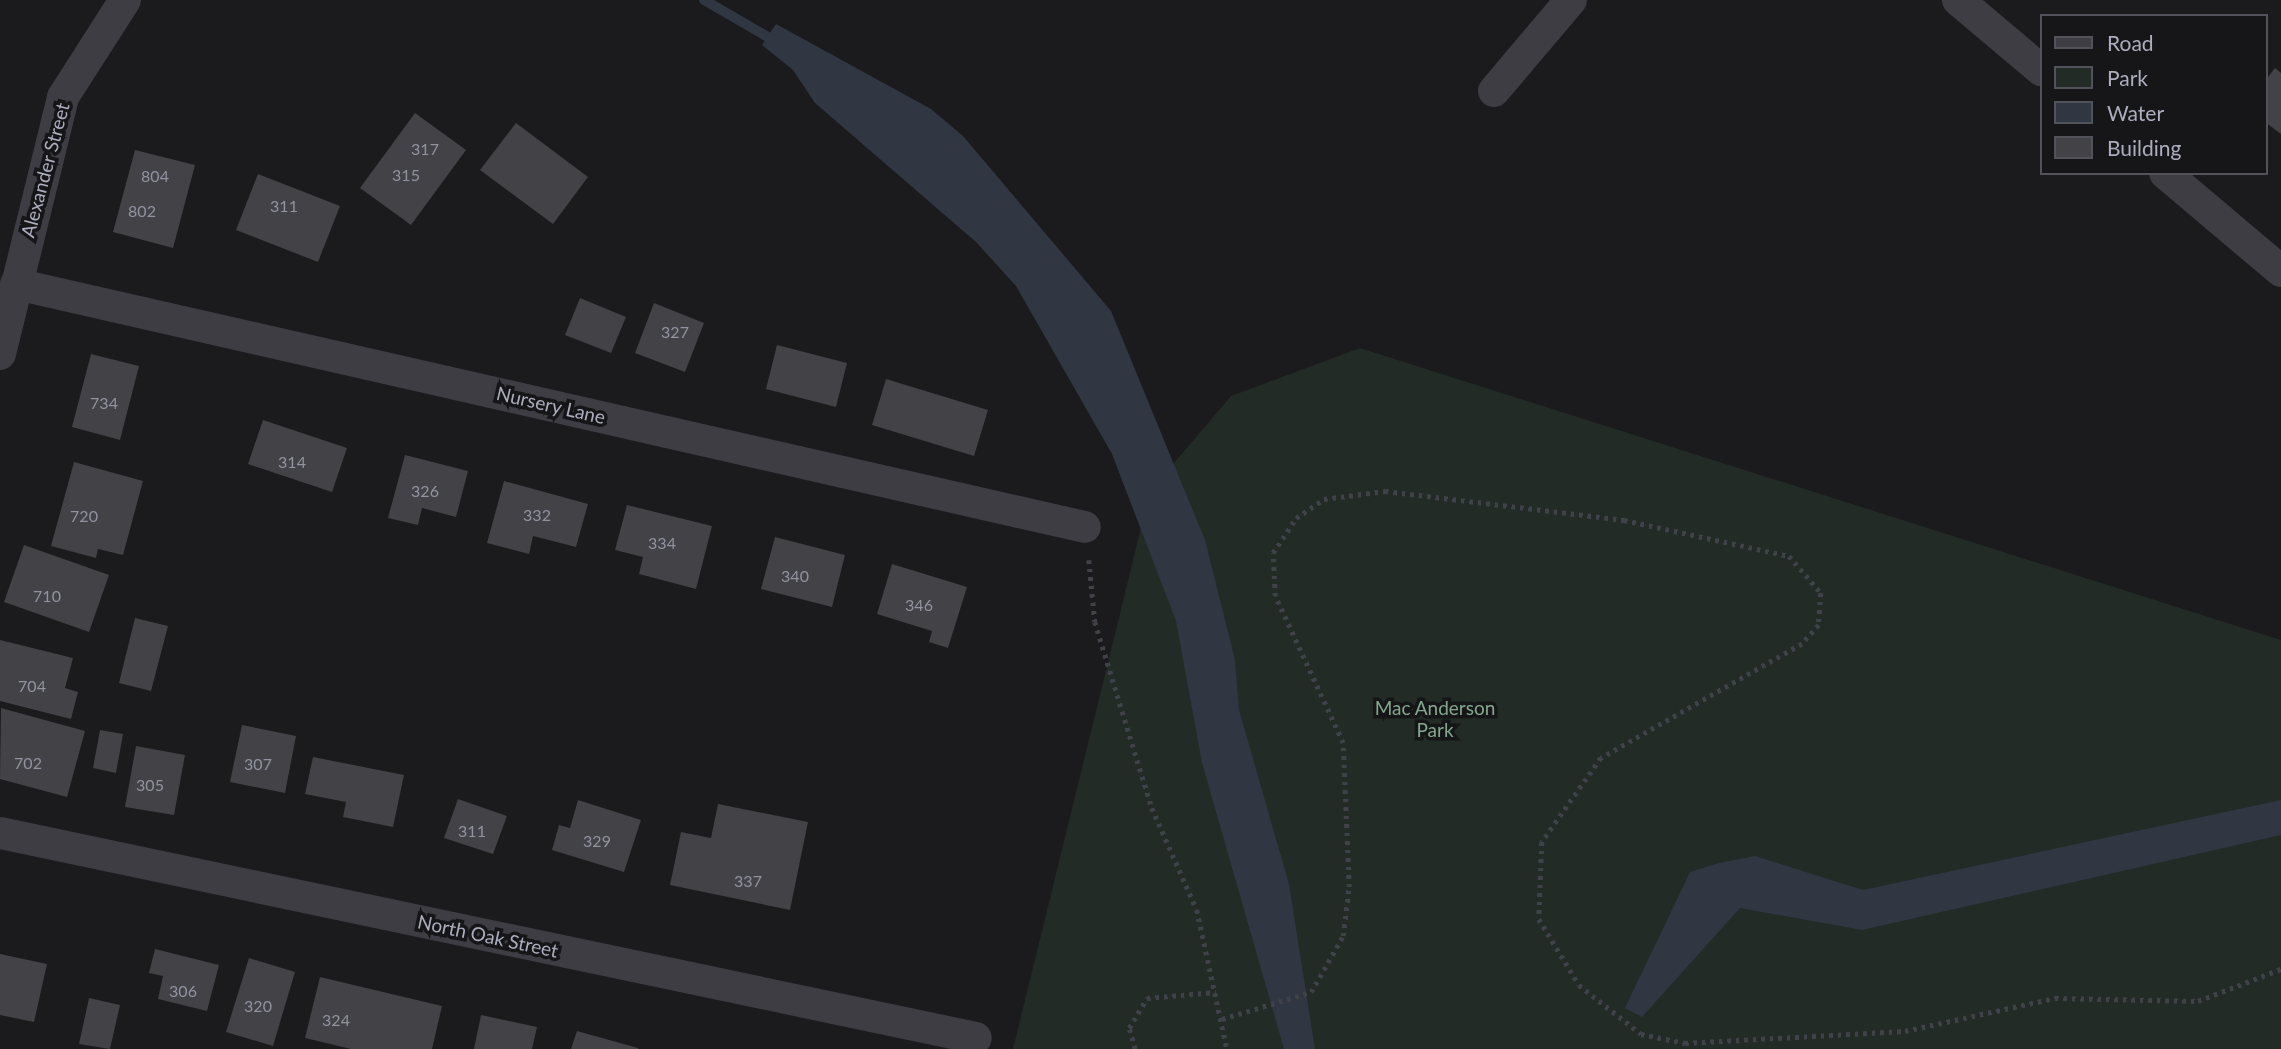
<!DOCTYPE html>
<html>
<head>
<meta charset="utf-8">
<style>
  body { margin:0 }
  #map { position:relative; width:2281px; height:1049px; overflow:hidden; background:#1b1a1d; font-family:Lato,sans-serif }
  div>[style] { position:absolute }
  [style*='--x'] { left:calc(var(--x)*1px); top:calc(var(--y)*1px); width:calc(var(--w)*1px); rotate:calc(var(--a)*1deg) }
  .green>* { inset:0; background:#222b25 }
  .water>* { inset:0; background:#303642 }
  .stream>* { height:10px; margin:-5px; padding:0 5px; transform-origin:5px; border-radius:5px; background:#303642 }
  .building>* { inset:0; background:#424247 }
  .path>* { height:4.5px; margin-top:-2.25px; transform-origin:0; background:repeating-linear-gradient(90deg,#414249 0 3.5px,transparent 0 8.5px) }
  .minor>* { height:32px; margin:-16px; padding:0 16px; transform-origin:16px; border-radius:16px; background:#3e3d44 }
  span { translate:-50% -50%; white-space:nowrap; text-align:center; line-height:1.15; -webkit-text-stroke:7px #161518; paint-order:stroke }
  .number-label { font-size:16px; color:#9293a0 }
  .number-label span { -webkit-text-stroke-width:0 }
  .street-label { font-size:19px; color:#adaebd }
  .park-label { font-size:19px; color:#84a88d }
  .legend { position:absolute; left:2040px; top:14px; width:228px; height:161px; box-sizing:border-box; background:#161518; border:2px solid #52525a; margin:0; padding:9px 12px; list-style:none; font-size:21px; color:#adaebd }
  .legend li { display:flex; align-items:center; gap:14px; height:35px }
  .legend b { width:35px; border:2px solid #52525a }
</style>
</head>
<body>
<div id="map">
  <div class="green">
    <div style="clip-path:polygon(1360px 348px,2281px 640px,2281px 1049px,1013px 1049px,1150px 491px,1231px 396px)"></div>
  </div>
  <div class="water">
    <div style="clip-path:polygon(776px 24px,931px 109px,963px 136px,1111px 311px,1205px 540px,1235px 660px,1239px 710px,1289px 884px,1315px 1049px,1284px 1049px,1202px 763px,1176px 621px,1112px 454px,1016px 286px,976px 242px,815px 103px,793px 70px,762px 45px)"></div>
    <div style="clip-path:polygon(2281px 800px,2281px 835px,1862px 930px,1740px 908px,1642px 1017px,1625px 1008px,1690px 872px,1719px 863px,1755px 856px,1863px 890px)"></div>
  </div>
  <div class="stream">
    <div style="--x:704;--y:0;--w:88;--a:30.1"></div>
  </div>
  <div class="building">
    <div style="clip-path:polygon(2275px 68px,2281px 73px,2281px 134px,2265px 122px,2265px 81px)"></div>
    <div style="clip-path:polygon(415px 113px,466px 150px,411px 225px,360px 188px)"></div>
    <div style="clip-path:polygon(516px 123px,588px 177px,553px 224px,480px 170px)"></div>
    <div style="clip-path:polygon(135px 150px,195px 165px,173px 248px,113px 232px)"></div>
    <div style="clip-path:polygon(258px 174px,340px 206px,318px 262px,236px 230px)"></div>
    <div style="clip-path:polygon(580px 298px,626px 317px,611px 353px,565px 335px)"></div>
    <div style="clip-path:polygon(654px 303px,704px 323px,685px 372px,635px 353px)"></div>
    <div style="clip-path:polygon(777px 345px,847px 363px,836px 407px,766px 389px)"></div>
    <div style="clip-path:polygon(91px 354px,139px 366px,120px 440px,72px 427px)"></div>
    <div style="clip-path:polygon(886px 379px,988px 410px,974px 456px,872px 425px)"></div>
    <div style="clip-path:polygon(263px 420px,347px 448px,332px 492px,248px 464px)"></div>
    <div style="clip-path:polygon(405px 455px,468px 471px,456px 517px,422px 508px,418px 525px,388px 518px)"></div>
    <div style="clip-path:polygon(74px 462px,143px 481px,123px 555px,98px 549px,96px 558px,51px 546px)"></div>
    <div style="clip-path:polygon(504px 481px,588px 504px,576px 547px,533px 536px,529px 554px,487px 543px)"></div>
    <div style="clip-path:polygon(627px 505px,712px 526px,696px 589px,639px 574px,643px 557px,615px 550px)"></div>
    <div style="clip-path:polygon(775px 537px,845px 555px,832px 607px,761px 589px)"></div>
    <div style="clip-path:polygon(24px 545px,109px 575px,89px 632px,4px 602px)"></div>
    <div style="clip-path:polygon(892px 564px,967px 587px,948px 648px,929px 642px,932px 631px,877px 614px)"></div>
    <div style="clip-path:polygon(135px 618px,168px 626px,151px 691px,119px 683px)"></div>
    <div style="clip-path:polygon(0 640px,73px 658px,65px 688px,78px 692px,71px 719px,0 701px)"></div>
    <div style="clip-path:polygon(1px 708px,85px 731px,67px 797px,0 779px)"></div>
    <div style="clip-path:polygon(242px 725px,296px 736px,285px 793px,230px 782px)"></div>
    <div style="clip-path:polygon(100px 730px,123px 734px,116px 773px,93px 768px)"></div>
    <div style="clip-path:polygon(136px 746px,185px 755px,174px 815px,125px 807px)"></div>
    <div style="clip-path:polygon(313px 757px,404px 775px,393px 827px,343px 817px,346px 802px,305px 794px)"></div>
    <div style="clip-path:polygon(458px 799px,507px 816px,493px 854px,444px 838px)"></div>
    <div style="clip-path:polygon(578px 800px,641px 820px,624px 872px,552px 850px,559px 825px,570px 828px)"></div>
    <div style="clip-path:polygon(718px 804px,808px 822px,790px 910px,670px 885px,681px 832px,711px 838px)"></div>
    <div style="clip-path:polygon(155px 949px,219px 965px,207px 1011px,158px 999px,163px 976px,149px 973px)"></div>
    <div style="clip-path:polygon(0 954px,47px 964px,34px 1022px,0 1015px)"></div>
    <div style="clip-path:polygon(249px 958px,295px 972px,273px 1046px,226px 1032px)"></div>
    <div style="clip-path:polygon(320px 977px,442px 1006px,432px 1049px,351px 1049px,305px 1038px)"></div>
    <div style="clip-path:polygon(89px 998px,120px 1005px,110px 1049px,79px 1044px)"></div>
    <div style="clip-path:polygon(481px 1015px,537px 1027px,532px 1049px,474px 1049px)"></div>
    <div style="clip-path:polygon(577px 1031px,638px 1048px,638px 1049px,571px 1049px)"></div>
  </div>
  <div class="path">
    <div style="--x:1089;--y:560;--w:62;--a:84.5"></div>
    <div style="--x:1095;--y:622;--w:195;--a:73"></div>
    <div style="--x:1152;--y:808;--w:111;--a:66.2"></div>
    <div style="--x:1197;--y:910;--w:142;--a:77.8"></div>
    <div style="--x:1222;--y:1019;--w:93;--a:-16.9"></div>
    <div style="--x:1311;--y:992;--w:64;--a:-60.3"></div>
    <div style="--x:1343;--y:936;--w:49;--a:-83"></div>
    <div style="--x:1349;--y:887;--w:144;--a:-92.4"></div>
    <div style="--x:1343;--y:743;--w:162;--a:-114.8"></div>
    <div style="--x:1275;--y:596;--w:43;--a:-92.7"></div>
    <div style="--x:1273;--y:553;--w:42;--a:-56.7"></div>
    <div style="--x:1296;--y:518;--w:34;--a:-34"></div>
    <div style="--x:1324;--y:499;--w:62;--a:-7.5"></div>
    <div style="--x:1385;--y:491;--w:241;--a:6.9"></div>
    <div style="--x:1624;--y:520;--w:169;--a:12.3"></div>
    <div style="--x:1789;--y:556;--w:49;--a:49.1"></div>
    <div style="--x:1821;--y:593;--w:32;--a:94"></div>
    <div style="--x:1819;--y:625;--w:25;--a:132"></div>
    <div style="--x:1802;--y:644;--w:231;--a:150.4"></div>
    <div style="--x:1601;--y:758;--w:103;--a:125.1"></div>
    <div style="--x:1542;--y:842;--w:77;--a:92.2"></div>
    <div style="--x:1539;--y:919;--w:77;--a:58.8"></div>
    <div style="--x:1579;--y:985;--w:79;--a:38.3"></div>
    <div style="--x:1641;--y:1034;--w:45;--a:11.6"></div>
    <div style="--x:1685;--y:1043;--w:220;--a:-3.1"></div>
    <div style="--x:1905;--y:1031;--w:154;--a:-12.4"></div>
    <div style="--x:2055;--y:998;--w:143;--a:1.2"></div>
    <div style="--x:2198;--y:1001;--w:89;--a:-21.1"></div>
    <div style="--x:1135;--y:1049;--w:22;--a:-106"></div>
    <div style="--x:1129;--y:1028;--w:35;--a:-59"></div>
    <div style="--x:1147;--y:998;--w:69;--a:-5"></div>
  </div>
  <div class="minor">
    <div style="--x:1958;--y:0;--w:109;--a:40.1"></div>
    <div style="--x:1494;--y:91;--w:119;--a:-49.8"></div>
    <div style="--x:2165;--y:173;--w:152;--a:40.2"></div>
    <div style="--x:16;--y:284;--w:1096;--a:12.81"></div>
    <div style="--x:0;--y:354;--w:265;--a:-76.2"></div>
    <div style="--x:63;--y:97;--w:115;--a:-57.4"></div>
    <div style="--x:0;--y:833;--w:997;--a:11.86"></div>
  </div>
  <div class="number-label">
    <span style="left:425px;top:149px">317</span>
    <span style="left:406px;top:175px">315</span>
    <span style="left:155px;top:176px">804</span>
    <span style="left:284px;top:206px">311</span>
    <span style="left:142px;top:211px">802</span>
    <span style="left:675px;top:332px">327</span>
    <span style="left:104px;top:403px">734</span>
    <span style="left:292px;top:462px">314</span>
    <span style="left:425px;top:491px">326</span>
    <span style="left:537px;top:515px">332</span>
    <span style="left:84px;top:516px">720</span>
    <span style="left:662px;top:543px">334</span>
    <span style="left:795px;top:576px">340</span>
    <span style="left:47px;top:596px">710</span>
    <span style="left:919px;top:605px">346</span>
    <span style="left:32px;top:686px">704</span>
    <span style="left:28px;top:763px">702</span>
    <span style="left:258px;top:764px">307</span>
    <span style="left:150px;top:785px">305</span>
    <span style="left:472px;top:831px">311</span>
    <span style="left:597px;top:841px">329</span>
    <span style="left:748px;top:881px">337</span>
    <span style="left:183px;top:991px">306</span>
    <span style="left:258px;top:1006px">320</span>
    <span style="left:336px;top:1020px">324</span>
  </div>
  <div class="street-label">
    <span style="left:45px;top:170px;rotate:-75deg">Alexander Street</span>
    <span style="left:551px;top:405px;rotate:13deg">Nursery Lane</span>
    <span style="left:488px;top:936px;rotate:12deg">North Oak Street</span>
  </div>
  <div class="park-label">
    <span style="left:1435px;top:719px">Mac Anderson<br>Park</span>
  </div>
  <ul class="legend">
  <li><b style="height:9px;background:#3e3d44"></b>Road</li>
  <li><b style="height:19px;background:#222b25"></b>Park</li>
  <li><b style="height:19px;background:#303642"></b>Water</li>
  <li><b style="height:19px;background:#424247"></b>Building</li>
  </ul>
</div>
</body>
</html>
